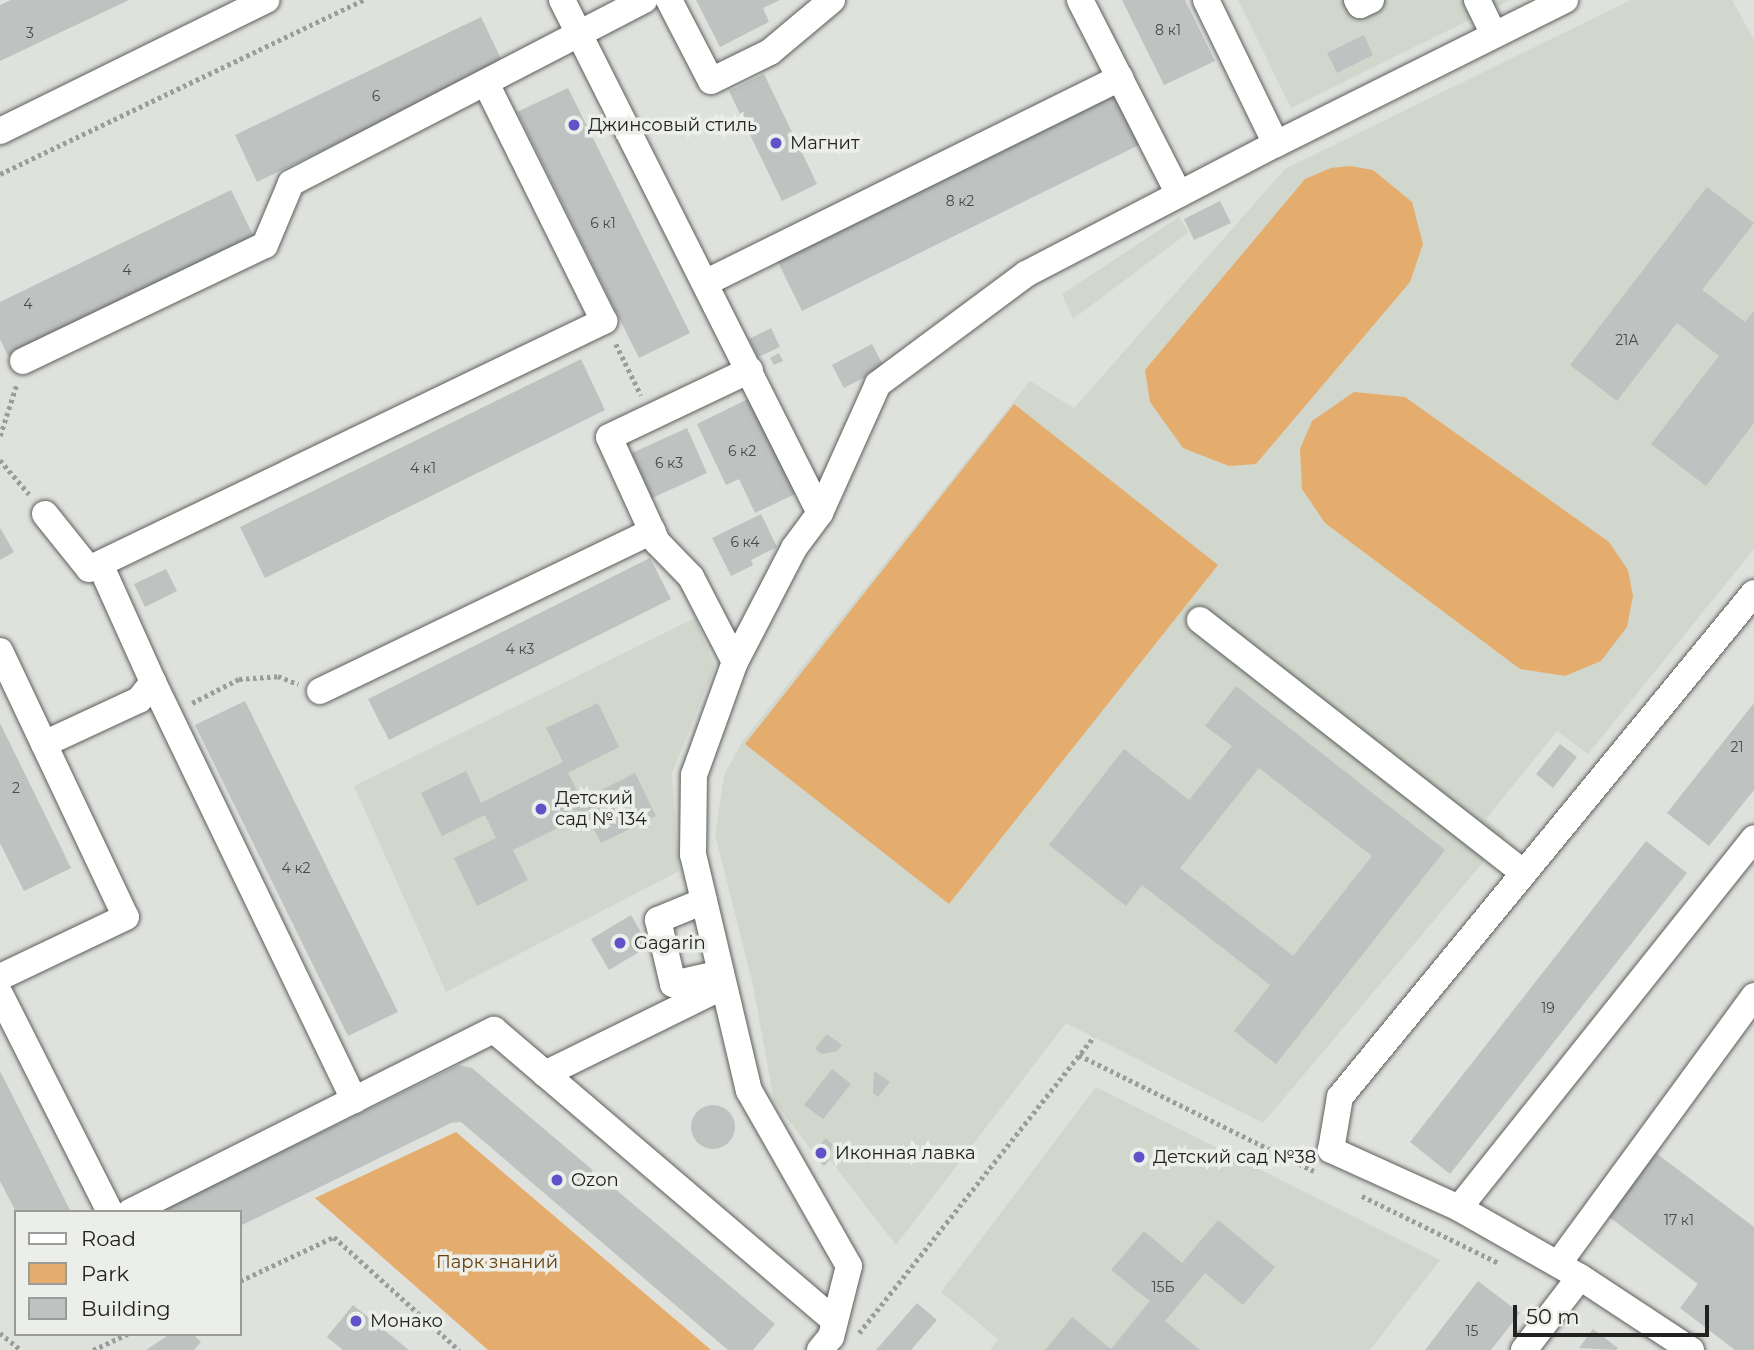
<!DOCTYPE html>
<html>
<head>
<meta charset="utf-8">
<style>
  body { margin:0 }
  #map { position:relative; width:1754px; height:1350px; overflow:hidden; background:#dfe1dd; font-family:Montserrat,sans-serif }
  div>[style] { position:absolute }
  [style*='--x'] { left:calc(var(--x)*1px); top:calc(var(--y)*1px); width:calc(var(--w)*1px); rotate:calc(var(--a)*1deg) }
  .built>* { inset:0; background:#d1d7cc }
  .green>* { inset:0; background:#e5ad6d }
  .building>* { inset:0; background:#bec2c0 }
  .round { border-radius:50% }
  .path>* { height:4.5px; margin-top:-2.25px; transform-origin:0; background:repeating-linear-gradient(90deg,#9b9d9a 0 3.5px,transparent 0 7px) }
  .roads { filter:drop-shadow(0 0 2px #5d5f5c) drop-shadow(0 0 2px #5d5f5c) }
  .minor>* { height:26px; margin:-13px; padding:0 13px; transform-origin:13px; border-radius:13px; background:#fff }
  .dots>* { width:19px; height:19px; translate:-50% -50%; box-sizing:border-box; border:4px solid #eceeea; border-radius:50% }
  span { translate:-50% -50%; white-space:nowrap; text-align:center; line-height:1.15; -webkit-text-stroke:7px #eceeea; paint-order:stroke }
  .number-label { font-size:14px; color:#484a49 }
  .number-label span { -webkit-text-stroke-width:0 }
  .poi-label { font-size:18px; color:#212221 }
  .left { translate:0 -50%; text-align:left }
  .park-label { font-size:18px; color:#67410d }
  .legend { position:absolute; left:14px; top:1210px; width:228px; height:126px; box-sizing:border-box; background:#eceeea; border:2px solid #9b9c9a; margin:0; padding:9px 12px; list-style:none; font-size:21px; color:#212221 }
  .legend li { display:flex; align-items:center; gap:14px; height:35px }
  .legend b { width:35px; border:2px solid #9b9c9a }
  .scale { position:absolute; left:1513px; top:1305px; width:196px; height:32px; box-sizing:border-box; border:4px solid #212221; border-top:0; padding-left:9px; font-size:21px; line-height:24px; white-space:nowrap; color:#212221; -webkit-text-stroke:5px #eceeea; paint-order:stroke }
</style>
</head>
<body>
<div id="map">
  <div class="built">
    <div style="clip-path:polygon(1238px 0,1510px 0,1291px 108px)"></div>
    <div style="clip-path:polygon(1631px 0,1732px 0,1754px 40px,1754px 549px,1588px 754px,1557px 731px,1486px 819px,1506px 835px,1263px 1123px,1066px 1023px,896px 1245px,830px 1160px,824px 1166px,811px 1154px,813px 1152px,774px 1101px,753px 985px,715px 835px,724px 775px,742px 742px,1030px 381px,1074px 408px,1285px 169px)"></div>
    <div style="clip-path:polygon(1179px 217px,1189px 232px,1073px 319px,1062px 294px)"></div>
    <div style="clip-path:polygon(695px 618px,715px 667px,672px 773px,679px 871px,446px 992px,354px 786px)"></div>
    <div style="clip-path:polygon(1096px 1087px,1440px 1260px,1370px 1350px,990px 1350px,998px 1339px,941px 1292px)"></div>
  </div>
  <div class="green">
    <div style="clip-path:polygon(1350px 166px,1373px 170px,1412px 202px,1423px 244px,1410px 282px,1256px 464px,1229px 466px,1183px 448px,1150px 402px,1145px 370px,1305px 179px,1331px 168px)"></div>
    <div style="clip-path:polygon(1354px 392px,1405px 397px,1609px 542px,1628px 570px,1633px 596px,1627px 627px,1601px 661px,1565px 676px,1520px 669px,1325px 523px,1302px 489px,1300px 449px,1312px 421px)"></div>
    <div style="clip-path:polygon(1014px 404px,1218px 565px,949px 904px,745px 744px)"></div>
    <div style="clip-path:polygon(456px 1132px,711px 1350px,488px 1350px,315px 1198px)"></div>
  </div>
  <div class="building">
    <div style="clip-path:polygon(11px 0,129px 0,0 61px,0 5px)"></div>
    <div style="clip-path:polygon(696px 0,780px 0,763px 8px,769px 22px,720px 47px)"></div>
    <div style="clip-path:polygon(1122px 0,1185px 0,1215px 61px,1164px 85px)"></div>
    <div style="clip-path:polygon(481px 17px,503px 63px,257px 182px,235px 135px)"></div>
    <div style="clip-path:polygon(1364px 35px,1373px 55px,1337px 73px,1327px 53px)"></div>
    <div style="clip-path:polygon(764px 74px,817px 184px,782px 201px,729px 91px)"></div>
    <div style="clip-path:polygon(568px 88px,690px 333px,639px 358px,517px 112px)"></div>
    <div style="clip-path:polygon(1118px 92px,1143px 143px,802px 311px,777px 260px)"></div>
    <div style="clip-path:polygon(1707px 187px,1754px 223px,1702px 290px,1745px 322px,1754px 311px,1754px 423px,1706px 486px,1651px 444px,1719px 356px,1677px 323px,1617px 401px,1570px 365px)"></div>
    <div style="clip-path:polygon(231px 190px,254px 237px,8px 356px,0 339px,0 302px)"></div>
    <div style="clip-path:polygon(1220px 201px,1231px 223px,1194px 240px,1184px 219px)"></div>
    <div style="clip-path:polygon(771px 328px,780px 347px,758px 357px,749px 339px)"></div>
    <div style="clip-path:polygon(872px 344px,884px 367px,844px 388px,832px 365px)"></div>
    <div style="clip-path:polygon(779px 353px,783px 361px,774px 365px,770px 358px)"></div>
    <div style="clip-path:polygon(581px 359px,605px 410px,265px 578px,240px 527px)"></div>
    <div style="clip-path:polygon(750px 398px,795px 494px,755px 513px,739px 479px,726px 485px,697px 424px)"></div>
    <div style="clip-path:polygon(687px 428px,707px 473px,652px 498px,632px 453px)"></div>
    <div style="clip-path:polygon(761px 514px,777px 547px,751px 560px,753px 565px,731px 576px,712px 538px)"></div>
    <div style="clip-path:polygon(0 528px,14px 552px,0 560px)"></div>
    <div style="clip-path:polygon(650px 558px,671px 599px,389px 740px,368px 699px)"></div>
    <div style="clip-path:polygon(166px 569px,177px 591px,145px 607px,134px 584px)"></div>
    <div style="clip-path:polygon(evenodd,1236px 686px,1445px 850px,1276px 1064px,1234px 1031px,1270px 985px,1142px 885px,1126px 906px,1049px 845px,1124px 749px,1189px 800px,1232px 746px,1205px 726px,1236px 686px,1259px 768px,1372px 856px,1293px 956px,1180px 868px,1259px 768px)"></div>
    <div style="clip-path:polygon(245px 701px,398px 1012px,348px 1036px,195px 725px)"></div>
    <div style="clip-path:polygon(598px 703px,619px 747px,568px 773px,582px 800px,635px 773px,656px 816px,601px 843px,586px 814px,513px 850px,528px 880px,477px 906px,454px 858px,496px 838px,485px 815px,442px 836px,421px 793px,466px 771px,481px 803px,563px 762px,546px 728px)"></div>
    <div style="clip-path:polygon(1754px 703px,1754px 790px,1709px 846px,1667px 813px)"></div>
    <div style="clip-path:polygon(0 723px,71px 868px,24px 891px,0 843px)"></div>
    <div style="clip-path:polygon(1560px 744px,1577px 757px,1553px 788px,1536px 774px)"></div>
    <div style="clip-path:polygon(1646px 841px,1687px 873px,1450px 1174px,1410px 1142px)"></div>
    <div style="clip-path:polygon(631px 915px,649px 946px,609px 970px,591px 939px)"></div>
    <div style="clip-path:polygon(827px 1034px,842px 1045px,837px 1051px,822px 1054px,815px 1049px)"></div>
    <div style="clip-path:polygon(459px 1065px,472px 1068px,775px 1324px,753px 1350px,728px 1350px,461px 1122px,451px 1123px,240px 1226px,240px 1212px,158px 1212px)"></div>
    <div style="clip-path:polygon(832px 1069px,851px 1084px,823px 1119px,804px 1105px)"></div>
    <div style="clip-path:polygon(0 1071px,37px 1144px,71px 1212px,16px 1212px,0 1181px)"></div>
    <div style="clip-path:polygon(874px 1071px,890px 1082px,878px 1097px,873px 1093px)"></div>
    <div class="round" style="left:691px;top:1105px;width:44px;height:44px"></div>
    <div style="clip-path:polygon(826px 1138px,832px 1144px,829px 1160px,824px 1166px,811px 1154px)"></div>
    <div style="clip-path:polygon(1652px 1150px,1754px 1227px,1754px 1350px,1735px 1350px,1680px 1308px,1698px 1284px,1604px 1213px)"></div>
    <div style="clip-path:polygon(1218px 1220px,1275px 1267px,1243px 1305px,1205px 1273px,1165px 1321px,1200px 1350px,1045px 1350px,1072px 1317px,1111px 1349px,1150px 1301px,1111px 1270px,1144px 1231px,1182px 1263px)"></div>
    <div style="clip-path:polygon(1478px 1281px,1520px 1313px,1491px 1350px,1425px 1350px)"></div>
    <div style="clip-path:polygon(917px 1303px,937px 1320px,911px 1350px,876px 1350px)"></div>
    <div style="clip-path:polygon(353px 1305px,409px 1350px,343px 1350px,327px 1337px)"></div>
    <div style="clip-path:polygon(1593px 1329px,1618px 1348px,1616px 1350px,1579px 1348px)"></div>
    <div style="clip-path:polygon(170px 1334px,193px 1334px,201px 1342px,194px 1350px,146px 1350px)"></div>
  </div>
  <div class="path">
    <div style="--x:0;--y:174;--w:403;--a:-25.6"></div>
    <div style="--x:616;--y:344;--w:57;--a:63.9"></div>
    <div style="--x:0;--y:436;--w:56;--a:-72.2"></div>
    <div style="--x:0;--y:460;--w:45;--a:49.5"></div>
    <div style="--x:192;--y:703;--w:53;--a:-27.1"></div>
    <div style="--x:239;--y:679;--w:39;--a:-4"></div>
    <div style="--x:278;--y:676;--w:22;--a:22"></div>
    <div style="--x:1079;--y:1055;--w:262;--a:26.3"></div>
    <div style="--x:1362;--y:1196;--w:153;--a:26.1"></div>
    <div style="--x:240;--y:1281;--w:104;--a:-25.1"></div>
    <div style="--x:334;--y:1237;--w:169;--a:42.1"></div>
    <div style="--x:0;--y:1333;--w:27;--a:39"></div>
    <div style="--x:859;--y:1333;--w:378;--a:-51.6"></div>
    <div style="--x:93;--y:1350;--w:38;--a:-25"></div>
  </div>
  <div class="roads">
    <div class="minor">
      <div style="--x:562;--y:0;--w:574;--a:63.3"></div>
      <div style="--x:669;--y:0;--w:91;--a:62.6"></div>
      <div style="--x:711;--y:81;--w:66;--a:-26.2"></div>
      <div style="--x:770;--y:52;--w:81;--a:-40"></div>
      <div style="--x:1080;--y:0;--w:218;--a:63"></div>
      <div style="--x:1206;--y:0;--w:160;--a:64.1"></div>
      <div style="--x:1357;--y:0;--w:6;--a:59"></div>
      <div style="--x:1360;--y:5;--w:12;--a:-24"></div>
      <div style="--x:1477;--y:0;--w:39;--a:64"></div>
      <div style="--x:0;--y:131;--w:297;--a:-26.2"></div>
      <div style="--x:707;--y:282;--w:461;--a:-26.3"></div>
      <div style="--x:23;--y:361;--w:268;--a:-25.6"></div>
      <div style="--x:265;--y:245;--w:67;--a:-67.2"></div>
      <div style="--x:291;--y:183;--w:398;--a:-27.4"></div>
      <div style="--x:45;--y:514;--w:70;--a:51.3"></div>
      <div style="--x:89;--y:569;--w:572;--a:-25.71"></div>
      <div style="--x:604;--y:321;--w:266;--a:-116.4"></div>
      <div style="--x:1200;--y:620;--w:411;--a:38"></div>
      <div style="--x:0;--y:651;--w:294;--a:64.7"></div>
      <div style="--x:126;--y:917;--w:140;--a:154.5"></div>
      <div style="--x:735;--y:662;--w:96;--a:-117.4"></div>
      <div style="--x:691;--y:577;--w:49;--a:-134.2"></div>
      <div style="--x:657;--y:542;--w:115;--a:-114.6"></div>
      <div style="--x:609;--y:437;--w:156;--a:-25.4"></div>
      <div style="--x:153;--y:682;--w:464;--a:64.3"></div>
      <div style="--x:320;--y:691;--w:369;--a:-25.7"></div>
      <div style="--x:44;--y:744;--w:105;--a:-24.9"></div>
      <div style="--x:139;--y:700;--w:23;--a:-52"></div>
      <div style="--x:153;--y:682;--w:129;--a:-114.2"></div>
      <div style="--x:704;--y:901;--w:50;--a:157.6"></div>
      <div style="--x:658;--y:920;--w:66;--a:76.8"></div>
      <div style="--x:673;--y:984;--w:49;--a:-12.9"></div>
      <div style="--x:0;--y:994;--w:244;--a:63.2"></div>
      <div style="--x:545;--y:1074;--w:199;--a:-26.2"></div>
      <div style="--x:1459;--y:1208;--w:473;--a:-51.4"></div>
      <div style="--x:130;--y:1212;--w:407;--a:-26.6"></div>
      <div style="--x:494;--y:1030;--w:448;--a:40.5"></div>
      <div style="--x:1558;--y:1264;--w:332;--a:-53.8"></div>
      <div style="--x:820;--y:1350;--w:17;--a:-50"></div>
      <div style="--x:831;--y:1337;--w:73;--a:-75.8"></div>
      <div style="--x:849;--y:1266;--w:202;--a:-119.7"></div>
      <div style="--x:749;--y:1091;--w:243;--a:-103.3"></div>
      <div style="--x:693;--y:855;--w:80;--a:-89.3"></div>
      <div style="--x:694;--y:775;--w:120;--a:-70.1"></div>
      <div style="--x:735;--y:662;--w:128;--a:-62.6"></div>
      <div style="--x:794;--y:548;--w:44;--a:-53.4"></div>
      <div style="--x:820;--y:513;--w:141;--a:-65.8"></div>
      <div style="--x:878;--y:384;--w:184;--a:-36.6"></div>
      <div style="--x:1026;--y:274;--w:282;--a:-27.5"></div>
      <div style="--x:1276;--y:144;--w:323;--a:-26.5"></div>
      <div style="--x:1524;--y:1350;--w:92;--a:-52.5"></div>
      <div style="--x:1691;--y:1350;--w:133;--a:-146.7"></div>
      <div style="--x:1580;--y:1277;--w:139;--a:-150.3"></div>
      <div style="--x:1459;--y:1208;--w:141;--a:-155.6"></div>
      <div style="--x:1331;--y:1150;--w:54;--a:-80.4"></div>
      <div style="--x:1340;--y:1097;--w:652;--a:-50.6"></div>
    </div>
  </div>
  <div class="dots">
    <div style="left:574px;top:125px;background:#6351ca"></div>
    <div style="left:776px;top:143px;background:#6351ca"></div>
    <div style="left:541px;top:809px;background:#6351ca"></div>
    <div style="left:620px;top:943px;background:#6351ca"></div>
    <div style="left:821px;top:1153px;background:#6351ca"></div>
    <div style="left:1139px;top:1157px;background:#6351ca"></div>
    <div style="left:557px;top:1180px;background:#6351ca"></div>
    <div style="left:356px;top:1321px;background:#6351ca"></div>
  </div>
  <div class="number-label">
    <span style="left:1168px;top:30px">8 к1</span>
    <span style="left:30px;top:33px">3</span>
    <span style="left:376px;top:96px">6</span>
    <span style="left:960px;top:201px">8 к2</span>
    <span style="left:603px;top:223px">6 к1</span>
    <span style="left:127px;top:270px">4</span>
    <span style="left:28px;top:304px">4</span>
    <span style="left:1627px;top:340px">21А</span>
    <span style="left:742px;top:451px">6 к2</span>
    <span style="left:669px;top:463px">6 к3</span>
    <span style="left:423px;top:468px">4 к1</span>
    <span style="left:745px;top:542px">6 к4</span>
    <span style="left:520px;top:649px">4 к3</span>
    <span style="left:1737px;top:747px">21</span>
    <span style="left:16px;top:788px">2</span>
    <span style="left:296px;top:868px">4 к2</span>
    <span style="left:1548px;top:1008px">19</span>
    <span style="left:1679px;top:1220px">17 к1</span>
    <span style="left:1163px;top:1287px">15Б</span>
    <span style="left:1472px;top:1331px">15</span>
  </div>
  <div class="poi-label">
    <span class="left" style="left:588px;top:125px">Джинсовый стиль</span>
    <span class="left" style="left:790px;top:143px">Магнит</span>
    <span class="left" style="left:555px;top:809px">Детский<br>сад № 134</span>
    <span class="left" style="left:634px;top:943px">Gagarin</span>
    <span class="left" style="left:835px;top:1153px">Иконная лавка</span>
    <span class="left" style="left:1153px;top:1157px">Детский сад №38</span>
    <span class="left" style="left:571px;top:1180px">Ozon</span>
    <span class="left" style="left:370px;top:1321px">Монако</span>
  </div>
  <div class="park-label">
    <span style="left:497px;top:1262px">Парк знаний</span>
  </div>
  <ul class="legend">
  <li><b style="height:9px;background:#fff"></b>Road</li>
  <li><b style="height:19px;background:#e5ad6d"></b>Park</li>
  <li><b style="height:19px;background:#bec2c0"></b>Building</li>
  </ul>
  <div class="scale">50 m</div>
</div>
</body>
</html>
